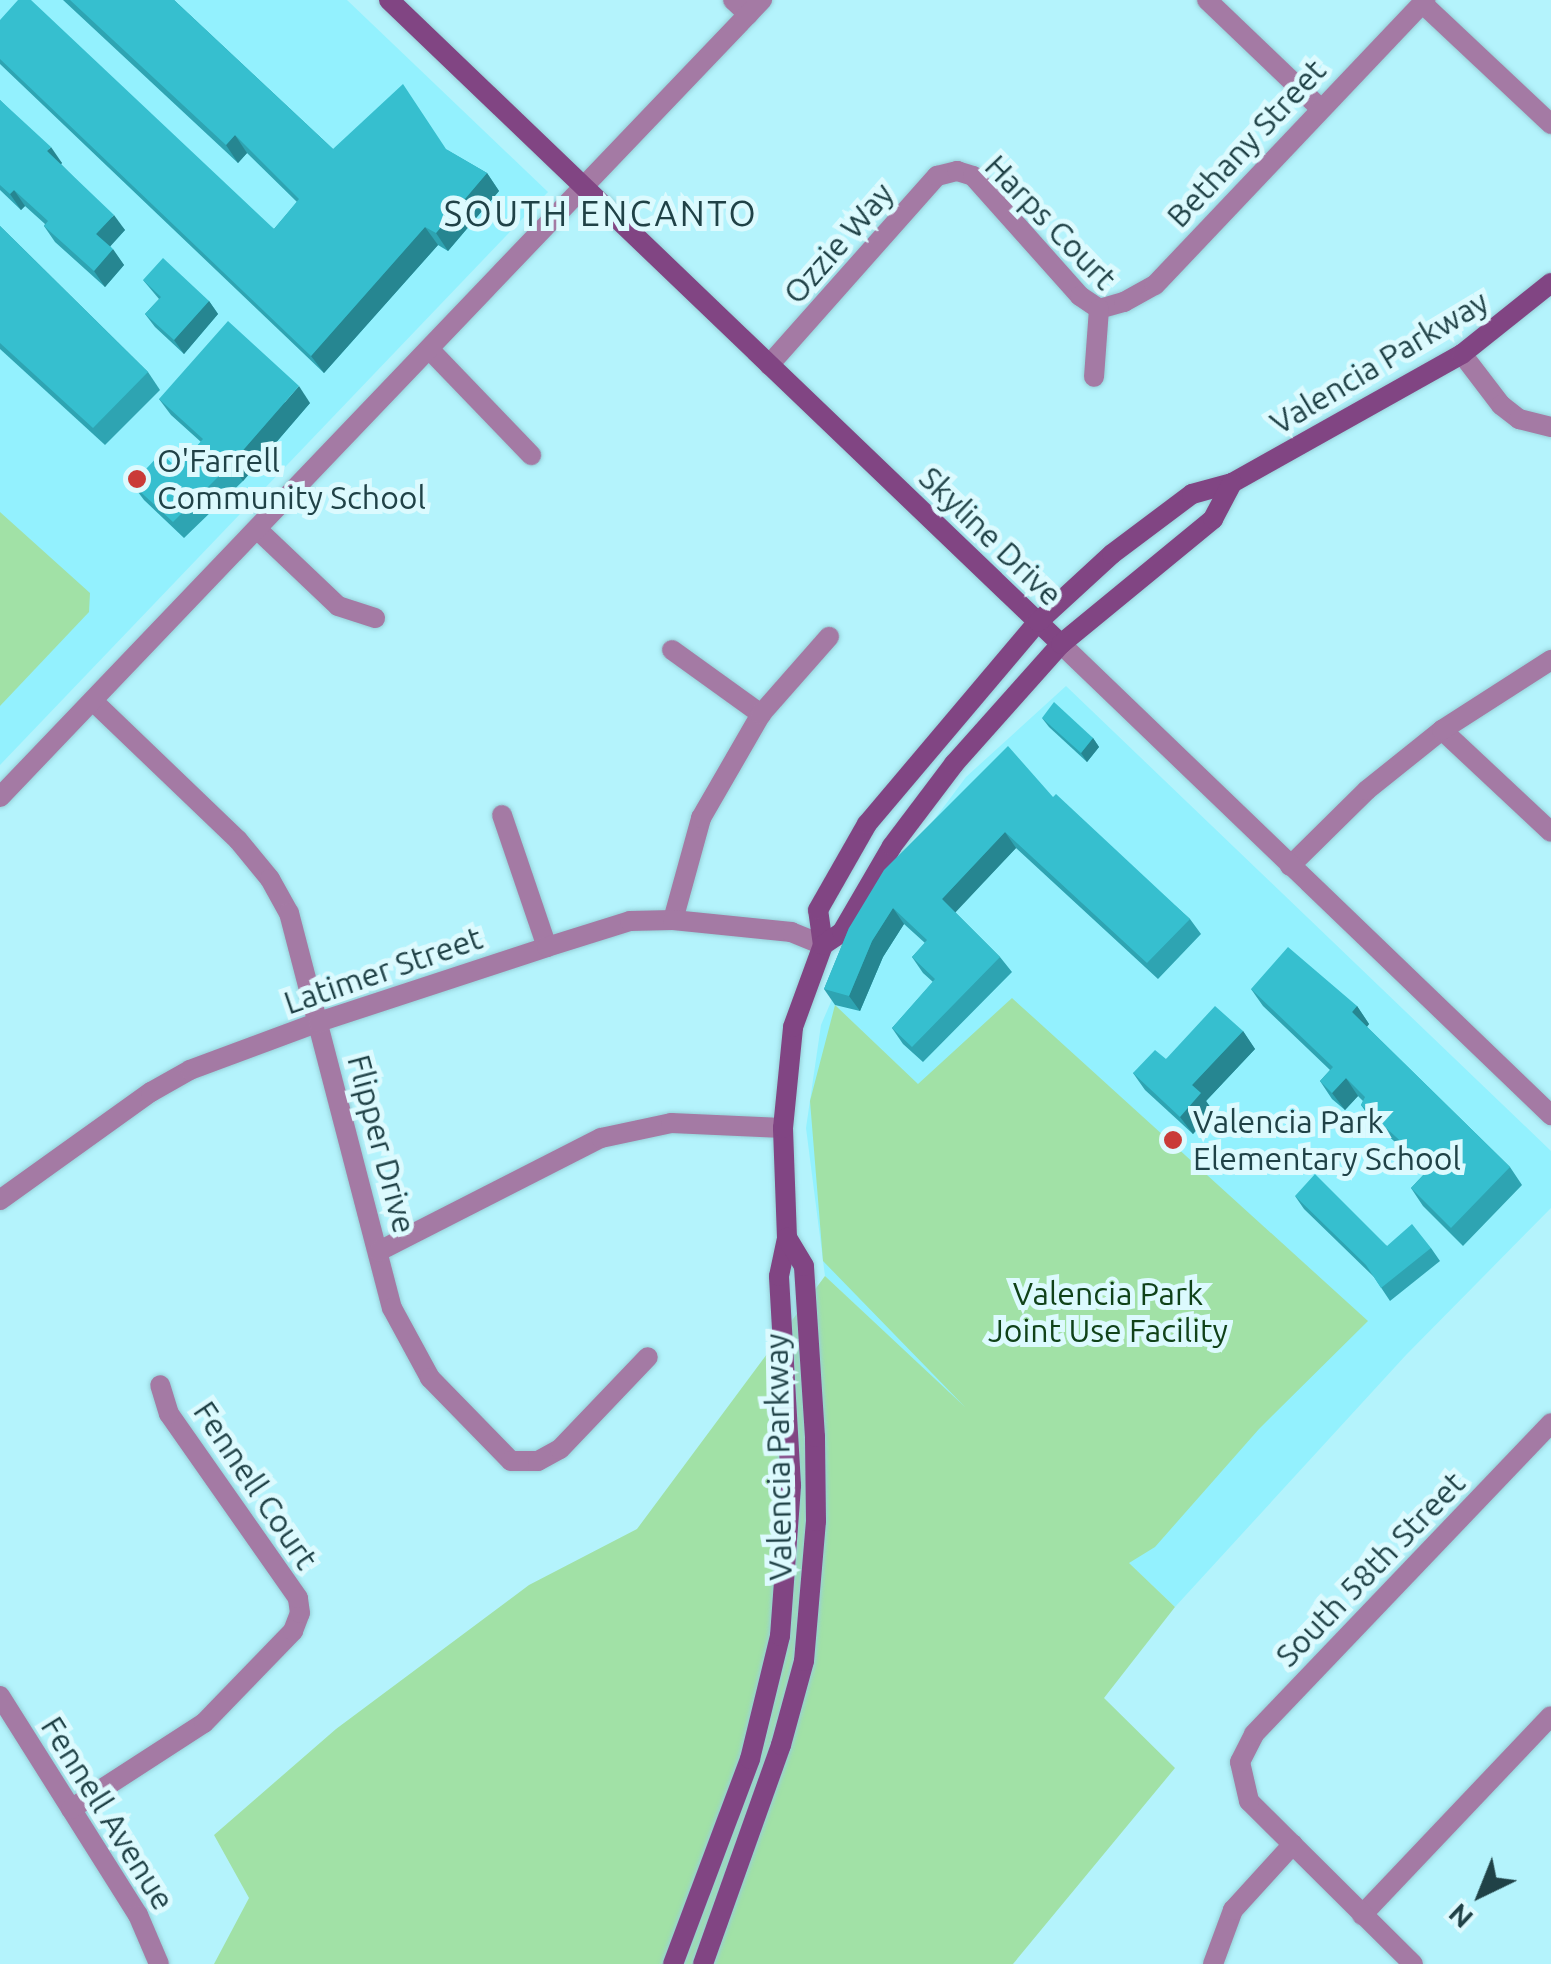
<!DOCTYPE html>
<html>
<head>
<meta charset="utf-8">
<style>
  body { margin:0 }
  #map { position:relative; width:1551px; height:1964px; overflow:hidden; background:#b4f3fc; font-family:Ubuntu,sans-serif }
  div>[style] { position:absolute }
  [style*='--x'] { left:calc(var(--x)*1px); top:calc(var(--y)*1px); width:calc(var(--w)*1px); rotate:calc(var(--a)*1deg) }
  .built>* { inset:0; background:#93f1fe }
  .green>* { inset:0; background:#a1e1a6 }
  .roads { filter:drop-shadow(0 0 2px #96d0d8) drop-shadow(0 0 2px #96d0d8) }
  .minor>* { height:20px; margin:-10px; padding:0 10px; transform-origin:10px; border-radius:10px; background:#a47aa4 }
  .tertiary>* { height:20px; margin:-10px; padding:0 10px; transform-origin:10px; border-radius:10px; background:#a47aa4 }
  .secondary>* { height:20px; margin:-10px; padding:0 10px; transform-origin:10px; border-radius:10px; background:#814583 }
  .wall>* { inset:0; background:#2ea4b2 }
  .shaded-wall>* { inset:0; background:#268691 }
  .building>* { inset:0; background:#36bfcf }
  .dots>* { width:28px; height:28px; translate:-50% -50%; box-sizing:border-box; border:5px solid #dcfafe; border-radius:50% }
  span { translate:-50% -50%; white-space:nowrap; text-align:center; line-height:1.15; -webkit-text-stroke:10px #dcfafe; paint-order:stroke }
  .street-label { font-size:32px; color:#204247 }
  .poi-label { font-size:32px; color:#204247 }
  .left { translate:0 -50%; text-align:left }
  .park-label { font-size:32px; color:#104219 }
  .neighbourhood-label { font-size:35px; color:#204247; letter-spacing:2.5px }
  .north { position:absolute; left:1431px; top:1844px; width:100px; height:100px; -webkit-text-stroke:8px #dcfafe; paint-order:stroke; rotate:223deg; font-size:28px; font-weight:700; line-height:40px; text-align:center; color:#204247 }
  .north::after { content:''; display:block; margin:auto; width:35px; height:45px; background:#204247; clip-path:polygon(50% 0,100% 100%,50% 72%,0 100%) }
</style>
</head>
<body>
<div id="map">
  <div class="built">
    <div style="clip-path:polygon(0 0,347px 0,548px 192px,0 765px)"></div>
    <div style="clip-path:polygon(1066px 686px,1551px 1151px,1551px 1208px,1406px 1355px,1175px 1607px,825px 1276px,806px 1128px,821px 1025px,875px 899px,966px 777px)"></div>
  </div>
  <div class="green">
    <div style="clip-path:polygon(0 512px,90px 593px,89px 612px,0 706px)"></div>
    <div style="clip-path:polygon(1012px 998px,1368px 1321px,1259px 1429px,1155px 1547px,1129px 1563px,1175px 1607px,1104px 1698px,1175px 1768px,1013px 1964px,214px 1964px,249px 1898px,214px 1835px,336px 1729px,529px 1585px,637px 1529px,825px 1276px,965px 1407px,823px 1261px,810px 1101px,835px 1005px,918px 1084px)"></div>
  </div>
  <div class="roads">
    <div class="minor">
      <div style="--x:733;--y:0;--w:21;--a:43"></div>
      <div style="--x:1207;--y:0;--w:156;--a:43.7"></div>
      <div style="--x:1422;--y:3;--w:177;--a:43.2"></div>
      <div style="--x:1099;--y:309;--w:26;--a:-16"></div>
      <div style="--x:1124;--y:302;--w:35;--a:-29"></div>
      <div style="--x:1155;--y:285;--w:393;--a:-46.5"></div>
      <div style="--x:430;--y:350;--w:146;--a:46.1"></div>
      <div style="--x:1462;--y:354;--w:64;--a:52.6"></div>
      <div style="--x:1501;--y:405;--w:23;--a:38"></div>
      <div style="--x:1519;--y:419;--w:33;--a:14"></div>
      <div style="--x:769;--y:365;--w:253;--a:-48.4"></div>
      <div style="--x:937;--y:176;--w:21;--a:-14"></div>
      <div style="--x:957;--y:171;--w:17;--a:17"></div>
      <div style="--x:973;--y:176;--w:161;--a:48.3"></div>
      <div style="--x:1080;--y:296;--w:23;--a:34"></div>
      <div style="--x:1099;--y:309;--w:68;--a:94.2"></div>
      <div style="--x:258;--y:530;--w:110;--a:43.5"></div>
      <div style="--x:338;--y:606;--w:39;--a:18"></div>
      <div style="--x:672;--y:650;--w:110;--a:35.7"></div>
      <div style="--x:93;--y:701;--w:201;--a:43.8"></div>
      <div style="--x:238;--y:840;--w:50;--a:50.6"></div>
      <div style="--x:270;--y:879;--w:39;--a:61"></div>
      <div style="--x:289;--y:913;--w:408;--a:75.4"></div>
      <div style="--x:392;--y:1308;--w:80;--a:61.5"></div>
      <div style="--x:430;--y:1378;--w:116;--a:45.7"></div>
      <div style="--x:511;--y:1461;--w:27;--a:0"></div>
      <div style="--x:538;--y:1461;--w:25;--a:-29"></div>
      <div style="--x:560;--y:1449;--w:127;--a:-46.3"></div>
      <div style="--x:1442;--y:730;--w:149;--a:43.1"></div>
      <div style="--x:502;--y:815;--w:139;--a:71.2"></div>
      <div style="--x:1290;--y:866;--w:108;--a:-44.6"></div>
      <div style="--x:1367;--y:790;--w:96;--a:-38.7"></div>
      <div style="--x:1442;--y:730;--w:130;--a:-32.7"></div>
      <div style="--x:673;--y:920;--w:106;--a:-74.6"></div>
      <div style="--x:701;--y:818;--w:120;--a:-60"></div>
      <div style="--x:761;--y:714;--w:103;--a:-48.6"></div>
      <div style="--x:0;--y:1200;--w:186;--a:-35.6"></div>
      <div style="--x:151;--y:1092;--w:45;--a:-29.4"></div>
      <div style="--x:190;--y:1070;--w:138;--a:-20.4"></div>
      <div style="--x:319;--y:1022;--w:240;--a:-18.2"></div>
      <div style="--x:547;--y:947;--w:87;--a:-17.4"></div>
      <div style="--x:630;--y:921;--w:43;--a:-1.3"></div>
      <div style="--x:673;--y:920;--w:119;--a:5.8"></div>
      <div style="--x:791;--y:932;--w:35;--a:22"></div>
      <div style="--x:379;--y:1251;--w:249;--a:-27"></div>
      <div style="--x:601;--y:1138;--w:72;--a:-12.1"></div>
      <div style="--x:671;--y:1123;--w:112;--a:2.6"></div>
      <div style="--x:0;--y:1696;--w:259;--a:57.8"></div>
      <div style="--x:138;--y:1915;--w:53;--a:66.8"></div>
      <div style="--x:71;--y:1809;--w:158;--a:-32.9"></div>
      <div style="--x:204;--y:1723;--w:128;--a:-45.9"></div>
      <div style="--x:293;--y:1631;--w:19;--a:-69"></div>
      <div style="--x:300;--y:1613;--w:15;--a:-98"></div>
      <div style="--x:298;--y:1598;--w:225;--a:-125"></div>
      <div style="--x:169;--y:1414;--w:30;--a:-107"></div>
      <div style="--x:1362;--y:1915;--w:274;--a:-46.5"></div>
      <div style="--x:1213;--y:1964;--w:58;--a:-69.7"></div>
      <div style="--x:1233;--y:1910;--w:89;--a:-47.7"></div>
    </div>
    <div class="tertiary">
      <div style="--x:1061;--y:644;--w:680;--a:43.87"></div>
      <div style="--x:0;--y:797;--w:1103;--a:-46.29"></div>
      <div style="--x:1413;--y:1964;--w:231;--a:-135.2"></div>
      <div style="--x:1249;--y:1801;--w:40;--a:-103"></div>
      <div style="--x:1240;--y:1762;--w:31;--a:-63"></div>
      <div style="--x:1254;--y:1734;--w:430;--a:-46.3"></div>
    </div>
    <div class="secondary">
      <div style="--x:389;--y:0;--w:931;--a:43.78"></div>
      <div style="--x:823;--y:945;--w:35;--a:-98"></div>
      <div style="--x:818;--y:910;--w:99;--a:-60.3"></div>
      <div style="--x:867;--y:824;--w:265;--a:-49.8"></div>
      <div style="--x:1038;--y:622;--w:100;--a:-42.6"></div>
      <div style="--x:1112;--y:554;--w:100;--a:-36.9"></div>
      <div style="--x:1192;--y:494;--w:41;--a:-15.4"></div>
      <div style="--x:1232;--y:483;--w:264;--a:-29.3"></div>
      <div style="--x:1462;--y:354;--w:114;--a:-38.6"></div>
      <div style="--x:673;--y:1964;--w:219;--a:-69.4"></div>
      <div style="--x:750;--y:1759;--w:127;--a:-76.3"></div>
      <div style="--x:780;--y:1636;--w:151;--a:-85.8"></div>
      <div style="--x:791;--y:1485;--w:209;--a:-93.3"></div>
      <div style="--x:779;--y:1276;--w:39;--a:-78"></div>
      <div style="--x:787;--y:1238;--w:110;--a:-92.1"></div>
      <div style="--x:783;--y:1128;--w:101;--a:-84.3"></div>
      <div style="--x:793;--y:1027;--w:87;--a:-69.9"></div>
      <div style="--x:823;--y:945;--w:23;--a:-34"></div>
      <div style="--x:842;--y:932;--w:99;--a:-59.8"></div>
      <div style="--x:892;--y:846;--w:103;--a:-52.9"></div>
      <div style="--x:954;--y:764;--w:161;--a:-48.3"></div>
      <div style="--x:1061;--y:644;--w:197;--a:-39.4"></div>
      <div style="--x:1213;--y:519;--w:41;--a:-62.2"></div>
      <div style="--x:703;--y:1964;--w:232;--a:-70.4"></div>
      <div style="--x:781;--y:1745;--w:87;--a:-74.7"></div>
      <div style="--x:804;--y:1661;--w:141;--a:-85.1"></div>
      <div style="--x:816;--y:1521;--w:84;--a:-90.7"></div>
      <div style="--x:815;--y:1437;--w:171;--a:-93.7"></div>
      <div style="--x:804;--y:1266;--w:33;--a:-121"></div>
    </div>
  </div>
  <div class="wall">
    <div style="clip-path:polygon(63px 0,174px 0,333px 149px,447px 150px,487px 173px,499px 191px,448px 251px,438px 245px,324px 373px,0 64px,0 20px,274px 229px,297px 202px,247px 153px,238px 163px)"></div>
    <div style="clip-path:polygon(0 100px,62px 163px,61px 164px,125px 230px,110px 246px,124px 265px,105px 287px,55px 242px,44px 226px,45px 224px,25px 206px,21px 210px,0 190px)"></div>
    <div style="clip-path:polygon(0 226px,148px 372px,160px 390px,105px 445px,0 349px)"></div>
    <div style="clip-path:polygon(143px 280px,209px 301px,218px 314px,184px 354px,155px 327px,145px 314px,159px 299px)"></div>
    <div style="clip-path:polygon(159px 399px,310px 403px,243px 481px,184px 538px,144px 500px,132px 484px,177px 468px,201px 442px,171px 415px)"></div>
    <div style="clip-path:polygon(1042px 718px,1093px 738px,1099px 747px,1087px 762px,1049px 727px)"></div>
    <div style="clip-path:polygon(1053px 797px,1190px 919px,1201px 934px,1158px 979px,1016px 848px,955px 912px,1000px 957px,1012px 972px,923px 1062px,903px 1044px,892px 1028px,933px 982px,923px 973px,912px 957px,925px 943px,904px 924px,883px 957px,860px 1011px,835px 1005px,824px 989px,849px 928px)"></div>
    <div style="clip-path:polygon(1251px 989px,1357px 1006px,1369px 1024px,1367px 1027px,1510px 1167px,1522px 1185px,1463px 1246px,1423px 1206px,1411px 1188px,1427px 1171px,1373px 1122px,1361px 1105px,1363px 1101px,1358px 1096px,1345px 1110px,1332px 1099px,1320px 1081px,1330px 1070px,1263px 1006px)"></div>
    <div style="clip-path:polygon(1243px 1031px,1255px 1049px,1206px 1101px,1213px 1111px,1193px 1134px,1145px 1090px,1133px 1073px,1166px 1059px)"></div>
    <div style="clip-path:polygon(1295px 1196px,1387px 1246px,1431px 1248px,1440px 1261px,1390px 1301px,1374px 1277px,1304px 1209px)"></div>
  </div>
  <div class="shaded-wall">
    <div style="clip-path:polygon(235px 135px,247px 153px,238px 163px,226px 145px)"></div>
    <div style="clip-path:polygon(51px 147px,62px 163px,58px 167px,47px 151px)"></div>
    <div style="clip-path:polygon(487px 173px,499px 191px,448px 251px,436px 233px)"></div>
    <div style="clip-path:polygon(14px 190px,25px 206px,21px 210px,10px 194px)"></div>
    <div style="clip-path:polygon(114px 215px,125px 230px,107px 250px,96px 234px)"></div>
    <div style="clip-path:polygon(425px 227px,438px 245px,324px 373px,311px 356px)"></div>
    <div style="clip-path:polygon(113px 249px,124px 265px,105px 287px,94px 271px)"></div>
    <div style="clip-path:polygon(209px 301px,218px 314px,184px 354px,174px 340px)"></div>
    <div style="clip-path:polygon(299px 386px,310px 403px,243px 481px,231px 464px)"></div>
    <div style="clip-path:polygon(1093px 738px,1099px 747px,1087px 762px,1081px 753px)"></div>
    <div style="clip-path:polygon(1005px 832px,1016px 848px,953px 915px,942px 899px)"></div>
    <div style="clip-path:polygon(893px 908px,904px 924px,883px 957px,860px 1011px,849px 996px,872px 941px)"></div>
    <div style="clip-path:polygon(1357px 1006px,1369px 1024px,1364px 1030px,1352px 1012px)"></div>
    <div style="clip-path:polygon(1243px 1031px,1255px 1049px,1206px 1101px,1213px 1111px,1193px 1134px,1180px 1117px,1192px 1085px)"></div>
    <div style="clip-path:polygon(1346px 1078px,1358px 1096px,1345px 1110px,1332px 1093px)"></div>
  </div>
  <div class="building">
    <div style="clip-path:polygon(18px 0,31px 0,274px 229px,299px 199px,235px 135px,226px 145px,70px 0,174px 0,333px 149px,403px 84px,446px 149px,487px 173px,436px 233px,425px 227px,311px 356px,0 59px,0 20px)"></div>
    <div style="clip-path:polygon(0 100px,51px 147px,47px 151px,114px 215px,96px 234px,113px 249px,94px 271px,44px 226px,48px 221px,14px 190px,10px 194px,0 185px)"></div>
    <div style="clip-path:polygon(0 226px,148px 372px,93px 428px,0 343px)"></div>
    <div style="clip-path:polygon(163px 258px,209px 301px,174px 340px,145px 314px,161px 297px,143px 280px)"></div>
    <div style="clip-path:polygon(228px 321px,299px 386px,231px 464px,173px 522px,132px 484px,161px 453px,177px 468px,203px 439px,159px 399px)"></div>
    <div style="clip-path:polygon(1054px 702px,1093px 738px,1081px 753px,1042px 718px)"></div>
    <div style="clip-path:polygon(1008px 746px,1053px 797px,1056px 794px,1190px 919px,1147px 963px,1005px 832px,942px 899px,1000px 957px,912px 1047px,892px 1028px,935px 979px,912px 957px,927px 940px,893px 908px,872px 941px,849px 996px,824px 989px,849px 928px,884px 870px)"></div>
    <div style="clip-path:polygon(1288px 947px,1357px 1006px,1352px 1012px,1510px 1167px,1451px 1228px,1411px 1188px,1430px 1168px,1361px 1105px,1365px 1097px,1346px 1078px,1332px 1093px,1320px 1081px,1333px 1067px,1251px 989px)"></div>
    <div style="clip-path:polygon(1215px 1006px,1243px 1031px,1192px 1085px,1201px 1093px,1180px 1117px,1133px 1073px,1155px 1050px,1166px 1059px)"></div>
    <div style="clip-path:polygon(1315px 1174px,1387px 1246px,1412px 1224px,1431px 1248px,1381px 1288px,1366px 1265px,1295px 1196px)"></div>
  </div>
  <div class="dots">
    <div style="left:137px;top:479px;background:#ca3b38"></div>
    <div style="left:1173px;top:1140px;background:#ca3b38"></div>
  </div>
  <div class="street-label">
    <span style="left:1246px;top:143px;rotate:-47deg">Bethany Street</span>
    <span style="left:1051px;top:222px;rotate:46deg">Harps Court</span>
    <span style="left:838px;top:243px;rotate:-49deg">Ozzie Way</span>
    <span style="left:1379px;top:362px;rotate:-31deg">Valencia Parkway</span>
    <span style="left:991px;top:536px;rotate:44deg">Skyline Drive</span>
    <span style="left:383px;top:970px;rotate:-19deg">Latimer Street</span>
    <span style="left:382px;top:1144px;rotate:75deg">Flipper Drive</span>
    <span style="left:778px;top:1457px;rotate:-91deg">Valencia Parkway</span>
    <span style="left:256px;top:1485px;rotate:56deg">Fennell Court</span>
    <span style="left:1370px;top:1569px;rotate:-46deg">South 58th Street</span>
    <span style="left:108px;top:1813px;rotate:58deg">Fennell Avenue</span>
  </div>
  <div class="poi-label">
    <span class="left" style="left:157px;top:479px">O'Farrell<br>Community School</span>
    <span class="left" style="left:1193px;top:1140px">Valencia Park<br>Elementary School</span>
  </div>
  <div class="park-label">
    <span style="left:1108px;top:1312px">Valencia Park<br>Joint Use Facility</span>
  </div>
  <div class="neighbourhood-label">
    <span style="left:601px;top:213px">SOUTH ENCANTO</span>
  </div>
  <div class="north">N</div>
</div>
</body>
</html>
